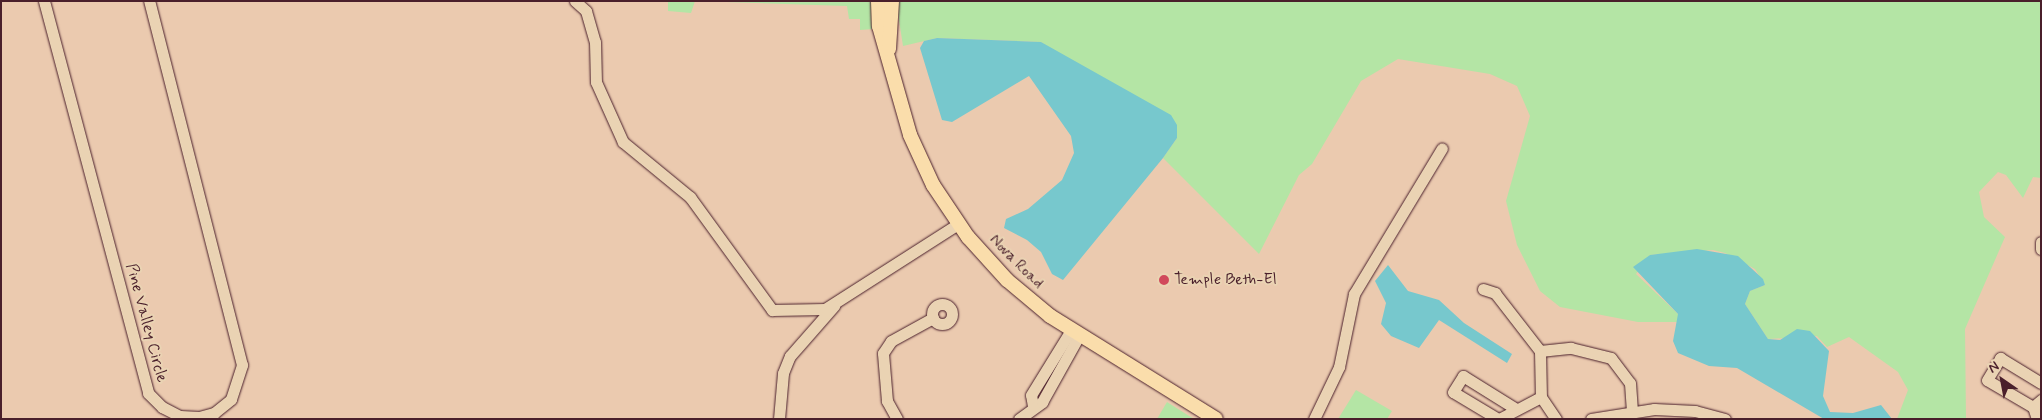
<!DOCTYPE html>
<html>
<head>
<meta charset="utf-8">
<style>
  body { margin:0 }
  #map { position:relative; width:2042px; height:420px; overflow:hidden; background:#ebcaaf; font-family:Mynerve,sans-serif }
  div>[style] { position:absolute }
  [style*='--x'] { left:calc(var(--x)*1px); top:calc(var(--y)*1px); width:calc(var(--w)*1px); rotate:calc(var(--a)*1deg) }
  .green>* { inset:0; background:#b4e5a5 }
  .water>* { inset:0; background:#77c8cd }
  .roads { filter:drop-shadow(0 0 1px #4a1f2b) drop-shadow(0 0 1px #4a1f2b) }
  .minor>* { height:11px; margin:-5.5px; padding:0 5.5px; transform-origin:5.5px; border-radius:5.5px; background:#ead3b3 }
  .minor>.ring { margin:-5.5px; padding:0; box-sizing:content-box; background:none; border:11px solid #ead3b3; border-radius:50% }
  .major>* { height:14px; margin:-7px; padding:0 7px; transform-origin:7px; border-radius:7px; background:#faddab }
  .dots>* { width:14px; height:14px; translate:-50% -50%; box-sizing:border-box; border:2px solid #ead3b3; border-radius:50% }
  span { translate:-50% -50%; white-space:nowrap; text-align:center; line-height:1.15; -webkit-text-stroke:4px #ead3b3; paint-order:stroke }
  .street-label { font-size:16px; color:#4a1f2b }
  .poi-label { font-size:16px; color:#4a1f2b }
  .left { translate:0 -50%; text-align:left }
  .frame { position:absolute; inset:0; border:2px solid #4a1f2b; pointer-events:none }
  .north { position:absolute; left:1977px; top:355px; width:50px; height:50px; -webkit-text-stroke:4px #ead3b3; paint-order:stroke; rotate:327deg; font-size:14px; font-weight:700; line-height:20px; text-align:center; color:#4a1f2b }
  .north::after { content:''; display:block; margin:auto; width:18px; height:22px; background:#4a1f2b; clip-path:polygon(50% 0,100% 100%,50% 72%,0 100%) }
</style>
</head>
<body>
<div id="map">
  <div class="green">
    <div style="clip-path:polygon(668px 1px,874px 1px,874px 29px,860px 30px,860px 19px,849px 19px,847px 6px,695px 1px,691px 13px,668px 11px)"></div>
    <div style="clip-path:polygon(896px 1px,2041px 1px,2041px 178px,2033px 177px,2023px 198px,2006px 175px,1998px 172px,1979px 192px,1984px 217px,2005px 237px,1965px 329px,1966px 419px,1897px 419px,1908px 390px,1898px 372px,1849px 337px,1827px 347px,1817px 336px,1768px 339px,1745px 304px,1750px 291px,1765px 285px,1755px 269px,1725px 253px,1713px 250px,1650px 255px,1636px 274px,1678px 314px,1678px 322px,1638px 322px,1560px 307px,1540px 291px,1517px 245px,1506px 201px,1530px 116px,1517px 86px,1490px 74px,1398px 59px,1361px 81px,1312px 164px,1299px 175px,1259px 254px,1163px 158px,1177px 138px,1041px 42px,937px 38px,903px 46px)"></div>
    <div style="clip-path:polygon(1356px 390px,1392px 411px,1387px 419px,1338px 419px)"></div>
    <div style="clip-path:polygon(1167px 402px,1194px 419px,1157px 419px)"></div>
  </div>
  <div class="water">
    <div style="clip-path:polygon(937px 38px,1041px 42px,1171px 115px,1177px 125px,1177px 138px,1163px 158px,1063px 280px,1052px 274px,1041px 252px,1027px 240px,1004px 228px,1006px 219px,1028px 209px,1062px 180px,1074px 153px,1071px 136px,1029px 76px,952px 122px,942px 120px,920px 48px,924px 41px)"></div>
    <div style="clip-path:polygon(1697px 249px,1738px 256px,1763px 279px,1765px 285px,1750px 291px,1745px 304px,1768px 339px,1780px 340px,1797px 329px,1810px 331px,1829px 351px,1823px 396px,1830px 412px,1853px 413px,1881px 405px,1892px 419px,1824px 419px,1737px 368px,1709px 366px,1678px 353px,1673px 341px,1678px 314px,1633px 267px,1650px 255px)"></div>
    <div style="clip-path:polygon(1388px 265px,1408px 291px,1439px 300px,1464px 323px,1512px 354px,1507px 363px,1439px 320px,1419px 348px,1391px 336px,1381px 324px,1386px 303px,1375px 281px)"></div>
  </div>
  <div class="roads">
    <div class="minor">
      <div style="--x:44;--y:1;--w:406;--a:75.1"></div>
      <div style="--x:148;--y:393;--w:20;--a:45"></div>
      <div style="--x:162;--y:407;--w:20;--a:27"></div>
      <div style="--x:180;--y:416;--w:19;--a:3"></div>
      <div style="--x:199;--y:417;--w:16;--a:-15"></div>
      <div style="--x:214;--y:413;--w:22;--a:-39"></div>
      <div style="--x:231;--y:399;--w:36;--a:-72"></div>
      <div style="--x:242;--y:365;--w:376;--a:-104.3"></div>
      <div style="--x:575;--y:1;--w:15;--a:42"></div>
      <div style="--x:586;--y:11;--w:32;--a:74"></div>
      <div style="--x:595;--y:42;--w:40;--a:88.6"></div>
      <div style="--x:596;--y:82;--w:66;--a:65.8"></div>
      <div style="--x:623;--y:142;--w:87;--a:39.4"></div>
      <div style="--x:690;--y:197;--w:140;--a:54"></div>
      <div style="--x:772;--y:310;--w:53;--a:-1.1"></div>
      <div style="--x:825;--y:309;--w:158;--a:-32.6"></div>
      <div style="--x:2041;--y:242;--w:7;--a:90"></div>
      <div style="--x:1483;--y:289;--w:13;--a:18"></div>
      <div style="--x:1495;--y:293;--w:73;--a:52.2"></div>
      <div style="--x:1540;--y:351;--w:46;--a:88.8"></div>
      <div style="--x:1541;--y:397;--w:27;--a:56"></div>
      <div class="ring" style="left:932px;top:304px;width:9px;height:9px"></div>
      <div style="--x:1540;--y:351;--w:31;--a:-6"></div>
      <div style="--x:1571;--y:348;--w:41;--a:14"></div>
      <div style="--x:1611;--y:358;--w:31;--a:53"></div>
      <div style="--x:1630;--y:383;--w:28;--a:86"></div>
      <div style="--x:1033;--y:406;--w:11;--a:-100"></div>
      <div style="--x:1031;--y:395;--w:76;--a:-58.4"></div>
      <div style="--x:2033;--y:407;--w:53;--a:-149.6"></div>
      <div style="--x:1987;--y:380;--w:26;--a:-59"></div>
      <div style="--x:2000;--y:358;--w:48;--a:31.4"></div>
      <div style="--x:779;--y:419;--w:46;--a:-85"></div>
      <div style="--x:783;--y:373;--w:18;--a:-68"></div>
      <div style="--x:790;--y:356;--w:67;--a:-48.7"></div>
      <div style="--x:897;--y:419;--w:21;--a:-119"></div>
      <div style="--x:887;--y:401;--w:48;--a:-94.8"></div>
      <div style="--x:883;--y:353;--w:14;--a:-56"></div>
      <div style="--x:891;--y:341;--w:48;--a:-28.7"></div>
      <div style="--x:1019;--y:419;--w:29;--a:-36"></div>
      <div style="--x:1042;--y:402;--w:78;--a:-60.8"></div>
      <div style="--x:1314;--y:419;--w:58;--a:-64.3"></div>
      <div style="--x:1339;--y:367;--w:75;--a:-78.4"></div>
      <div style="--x:1354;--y:294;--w:170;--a:-58.9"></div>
      <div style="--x:1498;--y:419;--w:52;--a:-149"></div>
      <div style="--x:1453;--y:392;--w:19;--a:-58"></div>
      <div style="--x:1463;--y:376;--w:62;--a:31.9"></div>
      <div style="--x:1499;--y:419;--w:47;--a:-27.6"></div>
      <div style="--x:1591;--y:419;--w:64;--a:-9"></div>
      <div style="--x:1654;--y:409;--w:41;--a:2.8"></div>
      <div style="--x:1695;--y:411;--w:31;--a:15"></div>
      <div style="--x:2037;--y:419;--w:13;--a:-108"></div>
      <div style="--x:2033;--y:407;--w:11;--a:-41"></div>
    </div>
    <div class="major">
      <div style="--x:878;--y:1;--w:25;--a:88"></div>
      <div style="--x:879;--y:26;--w:113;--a:74.1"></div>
      <div style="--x:910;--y:135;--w:55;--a:65.3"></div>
      <div style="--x:933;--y:185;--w:63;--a:56.1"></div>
      <div style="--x:968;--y:237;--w:58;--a:47.8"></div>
      <div style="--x:1007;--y:280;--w:56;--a:39.9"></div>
      <div style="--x:1050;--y:316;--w:195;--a:31.8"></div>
      <div style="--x:889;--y:49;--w:48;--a:-86.4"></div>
    </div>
  </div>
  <div class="dots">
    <div style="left:1164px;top:280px;background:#d1495b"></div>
  </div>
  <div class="street-label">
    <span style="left:1016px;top:262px;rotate:45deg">Nova Road</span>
    <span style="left:146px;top:323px;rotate:75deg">Pine Valley Circle</span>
  </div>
  <div class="poi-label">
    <span class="left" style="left:1174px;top:280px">Temple Beth-El</span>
  </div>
  <div class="frame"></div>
  <div class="north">N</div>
</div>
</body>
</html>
